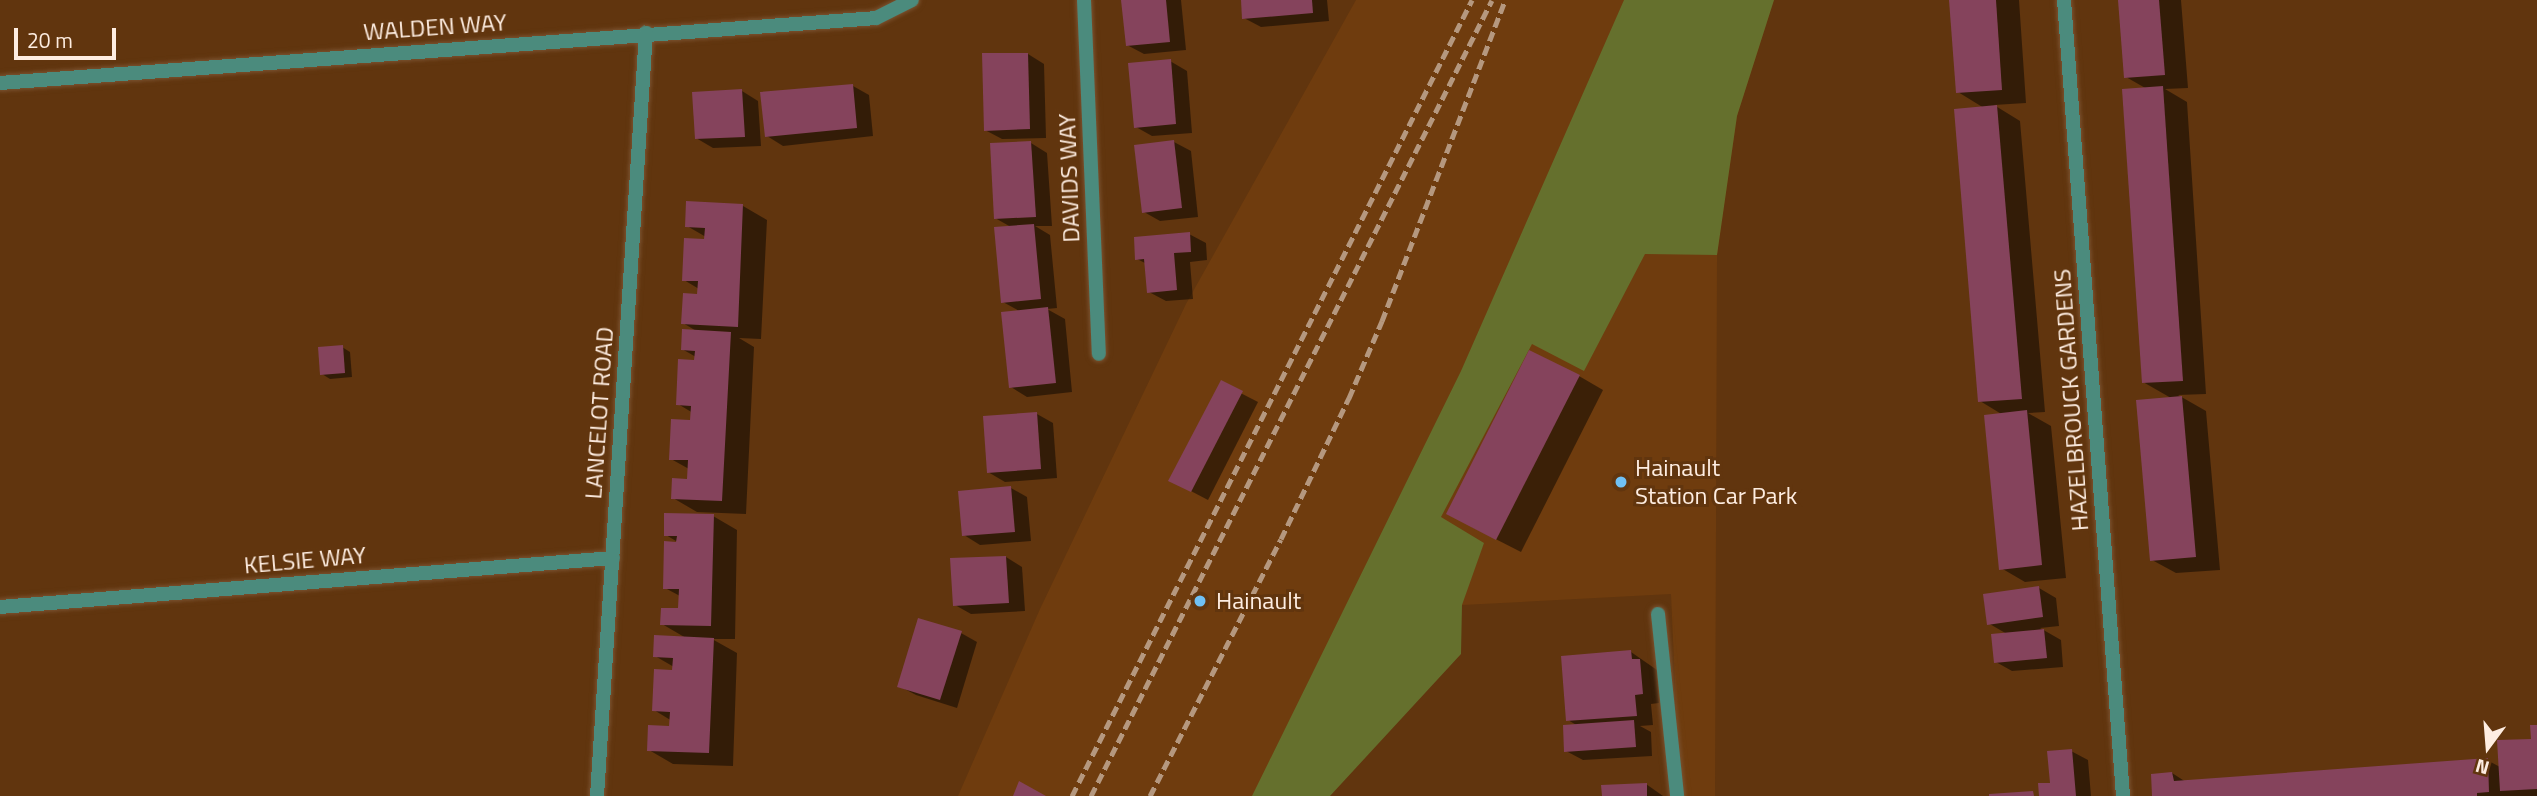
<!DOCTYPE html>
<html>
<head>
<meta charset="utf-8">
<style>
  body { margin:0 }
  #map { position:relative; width:2537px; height:796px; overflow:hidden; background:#61350e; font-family:"Titillium Web",sans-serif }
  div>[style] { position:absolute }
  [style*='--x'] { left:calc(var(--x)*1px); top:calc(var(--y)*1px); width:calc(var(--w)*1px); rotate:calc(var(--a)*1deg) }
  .built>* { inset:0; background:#6f3c0e }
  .green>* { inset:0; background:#65702d }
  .shadow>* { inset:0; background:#0007 }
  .building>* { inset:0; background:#85435c }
  .roads { filter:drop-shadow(0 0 2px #7a5230) drop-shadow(0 0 2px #7a5230) }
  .street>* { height:14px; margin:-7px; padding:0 7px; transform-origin:7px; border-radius:7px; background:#4b8b7d }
  .rail>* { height:5px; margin-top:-2.5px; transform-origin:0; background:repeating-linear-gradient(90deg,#b5987f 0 10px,transparent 0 15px) }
  .dots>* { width:19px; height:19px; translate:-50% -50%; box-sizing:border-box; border:4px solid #61350e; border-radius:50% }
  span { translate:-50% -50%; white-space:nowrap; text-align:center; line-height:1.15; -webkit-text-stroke:6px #61350e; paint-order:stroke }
  .street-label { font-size:24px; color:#feede1 }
  .poi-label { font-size:24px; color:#feede1 }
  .left { translate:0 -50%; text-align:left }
  .north { position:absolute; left:2453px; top:712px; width:70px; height:70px; -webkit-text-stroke:5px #61350e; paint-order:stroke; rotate:196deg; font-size:19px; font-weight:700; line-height:28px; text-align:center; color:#feede1 }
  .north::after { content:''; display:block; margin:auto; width:24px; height:32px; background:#feede1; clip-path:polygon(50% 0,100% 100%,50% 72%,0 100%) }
  .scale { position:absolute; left:14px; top:28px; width:102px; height:32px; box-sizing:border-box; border:4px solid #feede1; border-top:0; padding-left:9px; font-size:21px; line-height:24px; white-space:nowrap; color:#feede1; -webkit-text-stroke:5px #61350e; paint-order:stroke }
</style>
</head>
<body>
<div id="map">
  <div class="built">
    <div style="clip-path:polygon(1356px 0,1774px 0,1737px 116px,1717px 255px,1715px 796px,1680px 796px,1671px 594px,1462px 605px,1413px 689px,1300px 796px,958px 796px,1040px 609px,1186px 304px)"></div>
  </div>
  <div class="green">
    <div style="clip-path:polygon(1624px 0,1774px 0,1737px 116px,1717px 255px,1645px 254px,1584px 371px,1532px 344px,1441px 517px,1484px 543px,1462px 605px,1461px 654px,1330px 796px,1252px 796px,1461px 371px)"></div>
  </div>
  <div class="shadow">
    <div style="clip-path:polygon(1123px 0,1181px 0,1186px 50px,1144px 54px,1127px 45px)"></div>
    <div style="clip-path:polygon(1242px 0,1327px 0,1329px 21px,1261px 27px,1244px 18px)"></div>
    <div style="clip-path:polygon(1951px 0,2019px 0,2026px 103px,1994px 105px,2020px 121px,2045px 412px,2028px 413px,2051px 426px,2066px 578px,2025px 582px,2001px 568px,2003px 415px,1980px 401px,1984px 108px,1958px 92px)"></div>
    <div style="clip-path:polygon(2119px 0,2181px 0,2188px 88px,2165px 89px,2187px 102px,2206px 394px,2178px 395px,2206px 411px,2220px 570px,2176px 573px,2152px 560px,2171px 398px,2143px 382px,2147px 89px,2126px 77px)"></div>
    <div style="clip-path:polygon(1028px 54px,1044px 64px,1046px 138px,1002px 139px,985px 130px)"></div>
    <div style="clip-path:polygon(1170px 61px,1187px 71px,1192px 133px,1152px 136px,1136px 127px)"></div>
    <div style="clip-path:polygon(853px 86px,869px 95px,873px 136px,783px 146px,767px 136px)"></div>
    <div style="clip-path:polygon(742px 91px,758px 101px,761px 146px,713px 148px,696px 138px)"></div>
    <div style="clip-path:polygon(1174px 142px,1191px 151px,1198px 217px,1160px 221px,1144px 212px)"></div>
    <div style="clip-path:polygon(1031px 143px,1047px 153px,1052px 226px,1035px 226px,1050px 235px,1057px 308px,1047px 309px,1065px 319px,1072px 392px,1027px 397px,1011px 387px,1021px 312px,1003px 302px,1011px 227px,995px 218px)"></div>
    <div style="clip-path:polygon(743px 206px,767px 220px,761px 339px,739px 338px,754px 347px,746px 514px,697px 512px,673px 498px,688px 480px,689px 469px,671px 459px,692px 422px,693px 413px,678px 404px,696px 362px,696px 357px,682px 349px,698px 332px,683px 323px,699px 296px,699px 289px,684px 280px,706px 241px,706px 237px,687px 226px)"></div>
    <div style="clip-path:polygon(1189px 234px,1206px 243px,1207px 260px,1190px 262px,1193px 299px,1166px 301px,1149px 292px,1147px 264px,1137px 259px)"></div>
    <div style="clip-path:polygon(342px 347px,350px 352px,352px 377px,330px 379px,322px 374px)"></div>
    <div style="clip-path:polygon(1579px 376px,1603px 390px,1521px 552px,1472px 527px)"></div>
    <div style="clip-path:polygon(1221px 383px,1258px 402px,1208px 500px,1187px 489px)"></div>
    <div style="clip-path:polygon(1037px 414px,1053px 423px,1057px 478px,1005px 482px,988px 472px)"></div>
    <div style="clip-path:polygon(1011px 488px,1027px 497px,1031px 541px,980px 545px,964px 535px)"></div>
    <div style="clip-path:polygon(713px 516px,737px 530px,735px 639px,712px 639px,737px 653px,733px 766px,673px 764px,649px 750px,671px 728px,672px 721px,654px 710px,674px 667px,655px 656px,686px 638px,662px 624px,680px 610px,680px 596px,665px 588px,681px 544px,666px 535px)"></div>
    <div style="clip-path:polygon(1006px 557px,1022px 567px,1025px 611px,971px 614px,955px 605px)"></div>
    <div style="clip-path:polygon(2039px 588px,2056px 598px,2059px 626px,2040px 628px,2061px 640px,2063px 667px,2012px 671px,1996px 662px,2007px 634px,1988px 623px)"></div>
    <div style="clip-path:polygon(961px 633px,977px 642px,957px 708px,916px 695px,899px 686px)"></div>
    <div style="clip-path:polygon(1631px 652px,1657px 670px,1659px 703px,1651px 704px,1653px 725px,1640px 726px,1651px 732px,1652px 756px,1583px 760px,1566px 751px,1578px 726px,1568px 720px)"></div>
    <div style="clip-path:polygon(2537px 727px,2537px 796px,2154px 796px,2172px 773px,2186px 782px,2487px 760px,2500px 767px,2533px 741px)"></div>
    <div style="clip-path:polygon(2071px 751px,2088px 760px,2091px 796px,2041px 796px,2052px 784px)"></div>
    <div style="clip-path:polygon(1646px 784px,1663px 796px,1604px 796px)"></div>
  </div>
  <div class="building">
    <div style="clip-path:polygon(1121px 0,1166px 0,1170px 42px,1126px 46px)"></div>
    <div style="clip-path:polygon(1241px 0,1312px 0,1313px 13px,1242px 19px)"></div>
    <div style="clip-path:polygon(1949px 0,1996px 0,2002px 90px,1956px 93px)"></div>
    <div style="clip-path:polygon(2118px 0,2159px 0,2165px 75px,2124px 78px)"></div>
    <div style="clip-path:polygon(982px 53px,1028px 53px,1030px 129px,984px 131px)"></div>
    <div style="clip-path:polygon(1171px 59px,1176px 124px,1134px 128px,1128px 63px)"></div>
    <div style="clip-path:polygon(853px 84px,857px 128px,765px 137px,760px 92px)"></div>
    <div style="clip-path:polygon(2163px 86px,2183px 381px,2142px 383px,2122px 89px)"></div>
    <div style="clip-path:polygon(742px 89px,745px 137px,695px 139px,692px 92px)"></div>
    <div style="clip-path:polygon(1997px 105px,2022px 399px,1978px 402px,1954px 109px)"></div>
    <div style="clip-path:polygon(1174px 140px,1182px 208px,1142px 213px,1134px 145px)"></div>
    <div style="clip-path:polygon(1031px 141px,1036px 217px,994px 219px,990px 143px)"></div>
    <div style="clip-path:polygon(686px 201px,743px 204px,738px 327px,681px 324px,683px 293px,697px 294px,698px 281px,682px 281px,684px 238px,704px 239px,705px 228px,685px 227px)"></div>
    <div style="clip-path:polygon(1034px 224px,1041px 299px,1001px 303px,994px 227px)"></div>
    <div style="clip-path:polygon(1190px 232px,1191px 252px,1174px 253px,1177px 290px,1147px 293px,1144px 259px,1135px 260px,1134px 237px)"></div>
    <div style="clip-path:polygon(1048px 307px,1056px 383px,1009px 388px,1001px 312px)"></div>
    <div style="clip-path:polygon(682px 329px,731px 332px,722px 501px,671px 499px,672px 478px,687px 479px,688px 460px,669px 460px,671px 419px,690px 420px,691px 406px,676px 405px,678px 359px,694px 360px,695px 351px,681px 350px)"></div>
    <div style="clip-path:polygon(343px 345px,345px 373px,320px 375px,318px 347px)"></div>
    <div style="clip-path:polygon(1529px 350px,1580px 375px,1496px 540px,1446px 514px)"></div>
    <div style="clip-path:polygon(1221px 380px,1243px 391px,1191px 492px,1168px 481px)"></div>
    <div style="clip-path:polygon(2182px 396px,2196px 557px,2150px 561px,2136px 400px)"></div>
    <div style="clip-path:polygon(2027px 410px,2042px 565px,1999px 570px,1984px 415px)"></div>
    <div style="clip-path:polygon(1037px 412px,1041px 469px,987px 473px,983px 416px)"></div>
    <div style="clip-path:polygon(1011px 486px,1015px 532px,962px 536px,958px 491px)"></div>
    <div style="clip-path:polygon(664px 513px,714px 514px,711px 626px,660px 625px,661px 608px,678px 608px,679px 589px,663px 589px,664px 541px,676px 542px,677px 536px,664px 536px)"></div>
    <div style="clip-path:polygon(1006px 556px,1009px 603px,953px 606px,950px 558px)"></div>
    <div style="clip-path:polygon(2039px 586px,2043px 617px,1987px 625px,1983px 594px)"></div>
    <div style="clip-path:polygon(918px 618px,962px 631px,940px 700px,897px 687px)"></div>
    <div style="clip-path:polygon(2044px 629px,2047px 658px,1994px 663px,1991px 634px)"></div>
    <div style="clip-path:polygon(654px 635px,714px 638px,709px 753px,647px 751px,648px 725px,669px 726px,670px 712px,652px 711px,654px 669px,672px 670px,673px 658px,653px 657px)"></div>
    <div style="clip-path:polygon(1631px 650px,1632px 659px,1640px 659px,1643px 694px,1635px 695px,1637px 716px,1566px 721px,1561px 656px)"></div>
    <div style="clip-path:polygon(1634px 720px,1636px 747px,1564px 752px,1563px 725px)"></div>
    <div style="clip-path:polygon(2530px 725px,2537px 725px,2537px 789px,2500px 791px,2497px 740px,2531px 739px)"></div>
    <div style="clip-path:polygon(2072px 749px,2076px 796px,2039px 796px,2038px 783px,2050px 783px,2047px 751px)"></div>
    <div style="clip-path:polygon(2488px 758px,2489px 792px,2477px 793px,2477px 796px,2152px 796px,2151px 774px,2172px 772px,2174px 781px)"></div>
    <div style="clip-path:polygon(1019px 781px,1046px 796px,1013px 796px)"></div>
    <div style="clip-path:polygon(1647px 783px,1647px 796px,1602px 796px,1601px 785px)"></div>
    <div style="clip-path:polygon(2033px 791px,2034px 796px,1989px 796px,1989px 794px)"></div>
  </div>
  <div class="roads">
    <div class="street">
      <div style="--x:1084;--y:0;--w:354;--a:87.6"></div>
      <div style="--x:2064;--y:0;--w:798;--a:85.76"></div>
      <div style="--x:0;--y:83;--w:878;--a:-4.24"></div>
      <div style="--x:876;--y:18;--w:40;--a:-26.6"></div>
      <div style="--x:0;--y:607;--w:615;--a:-4.57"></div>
      <div style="--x:1658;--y:614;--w:183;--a:84"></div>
      <div style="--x:597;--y:796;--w:765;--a:-86.33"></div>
    </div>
  </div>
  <div class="rail">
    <div style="--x:1072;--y:796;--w:891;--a:-63.32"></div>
    <div style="--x:1091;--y:796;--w:891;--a:-63.26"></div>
    <div style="--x:1150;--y:796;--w:288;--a:-63"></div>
    <div style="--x:1281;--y:539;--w:157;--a:-64.3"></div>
    <div style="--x:1349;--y:398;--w:84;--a:-66.8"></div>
    <div style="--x:1382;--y:321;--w:344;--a:-69"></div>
  </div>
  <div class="dots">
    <div style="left:1621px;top:482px;background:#70c1f4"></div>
    <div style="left:1200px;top:601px;background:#70c1f4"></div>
  </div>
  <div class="street-label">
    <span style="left:435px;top:27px;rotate:-4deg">WALDEN WAY</span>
    <span style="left:1069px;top:178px;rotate:-92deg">DAVIDS WAY</span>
    <span style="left:2071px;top:400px;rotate:-94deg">HAZELBROUCK GARDENS</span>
    <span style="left:599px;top:413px;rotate:-86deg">LANCELOT ROAD</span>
    <span style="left:305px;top:560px;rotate:-5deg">KELSIE WAY</span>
  </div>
  <div class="poi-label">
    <span class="left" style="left:1635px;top:482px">Hainault<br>Station Car Park</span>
    <span class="left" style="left:1216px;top:601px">Hainault</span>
  </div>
  <div class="north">N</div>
  <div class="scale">20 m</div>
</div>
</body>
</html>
